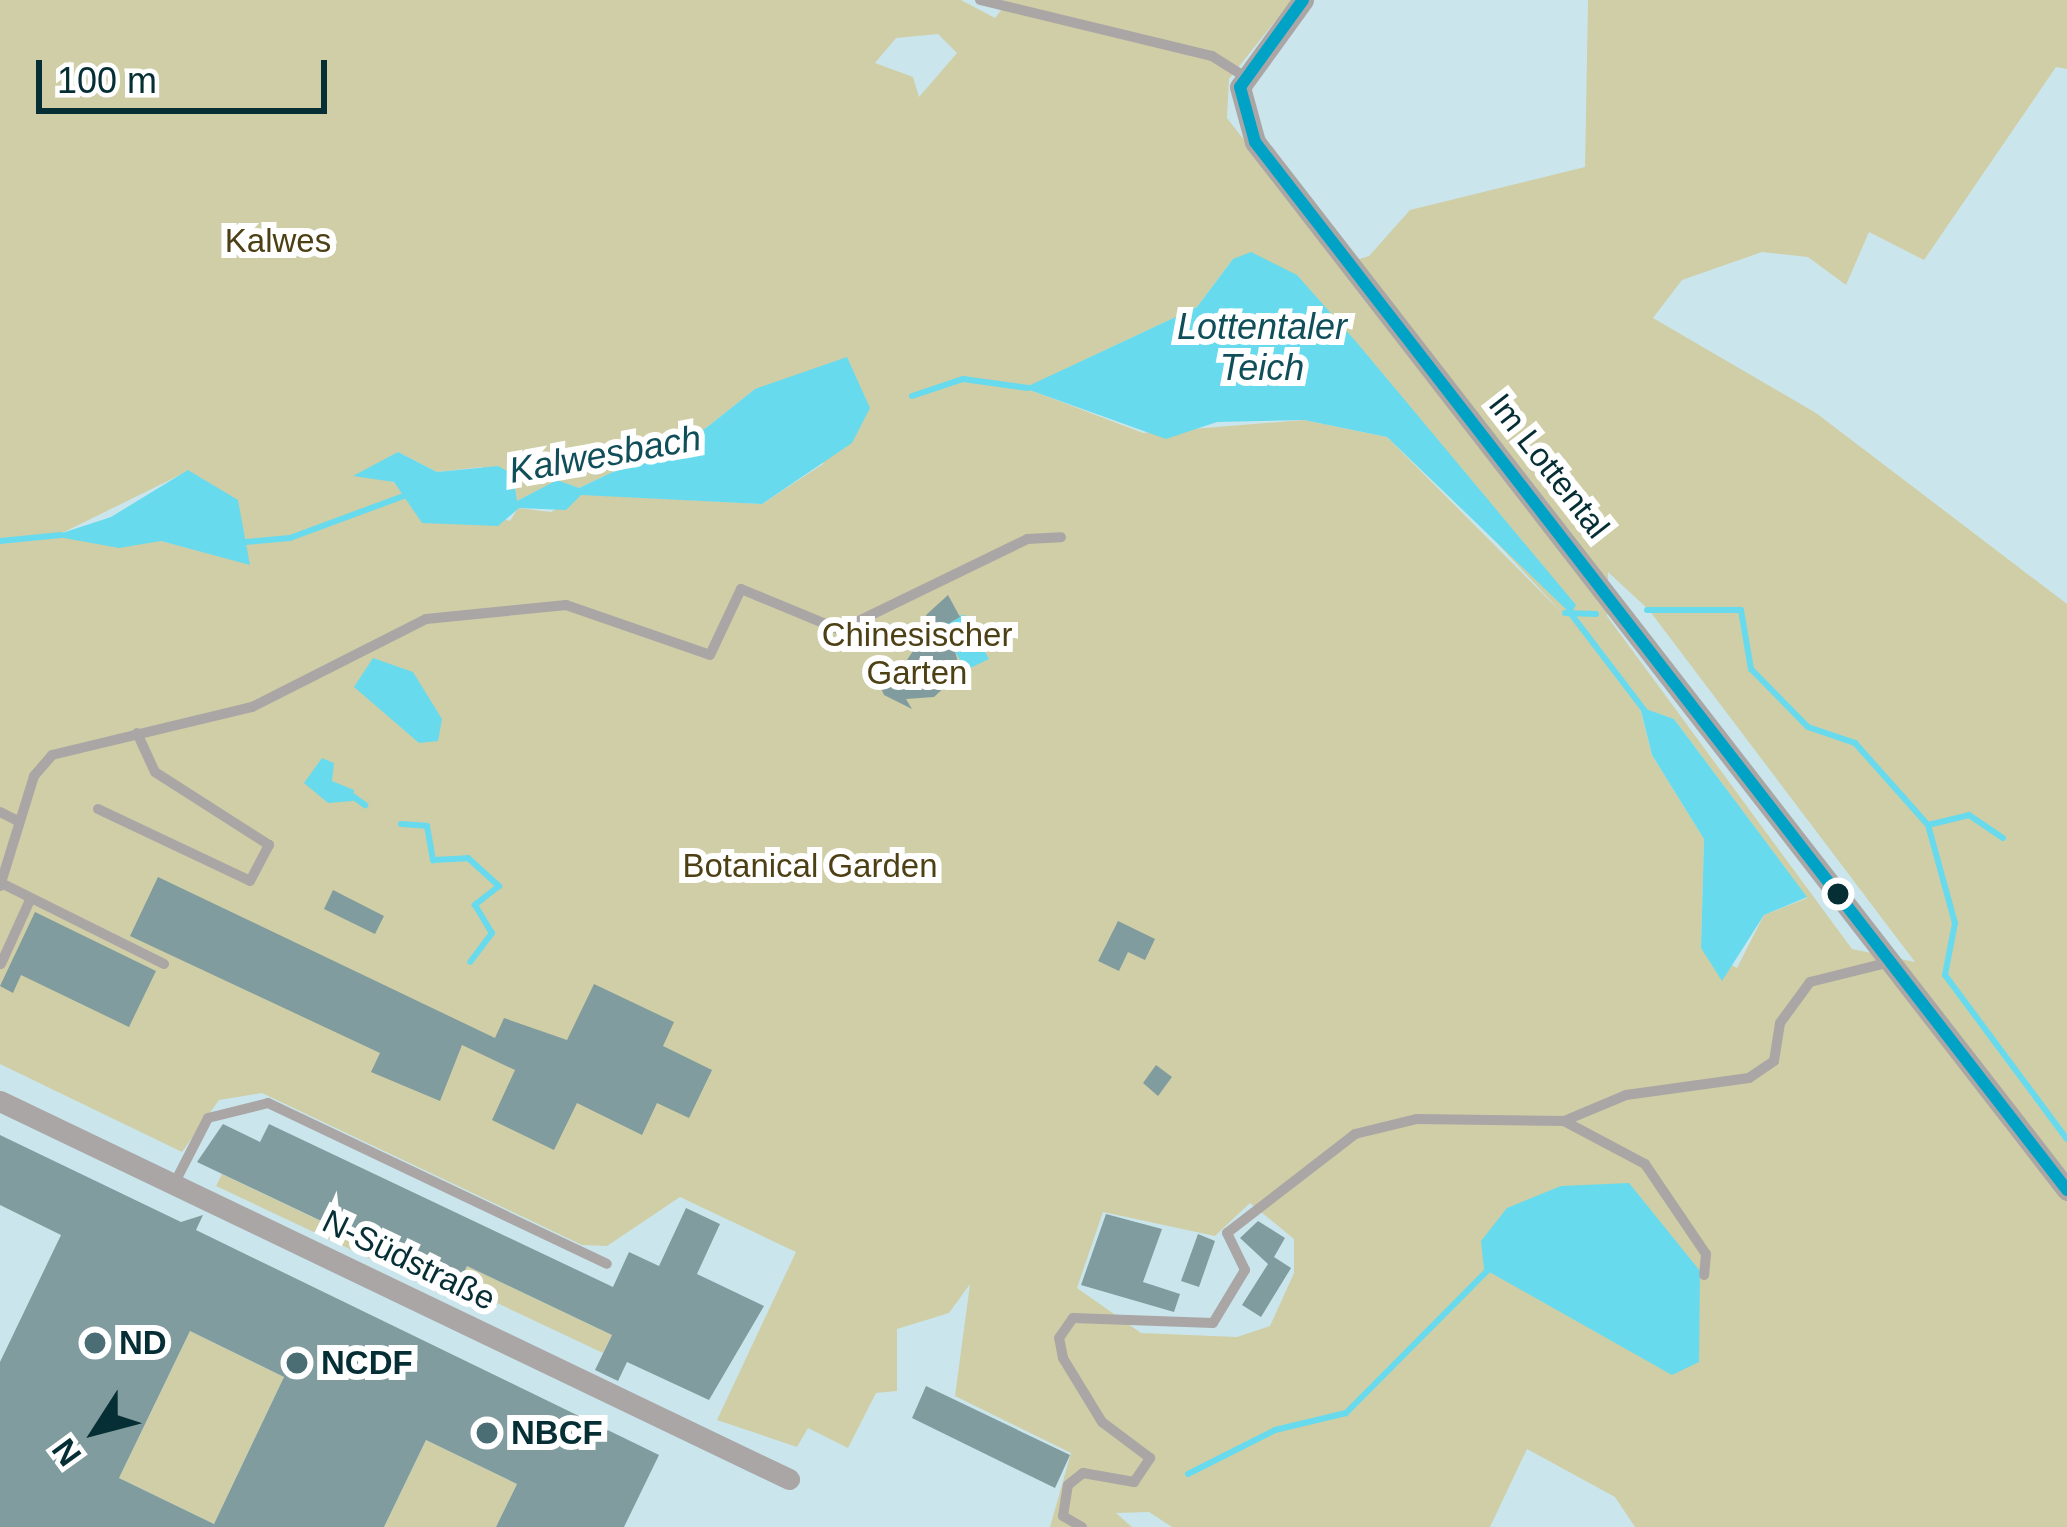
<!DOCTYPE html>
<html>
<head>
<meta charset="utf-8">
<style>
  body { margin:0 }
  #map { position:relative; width:2067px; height:1527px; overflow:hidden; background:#cae6ec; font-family:Helvetica,sans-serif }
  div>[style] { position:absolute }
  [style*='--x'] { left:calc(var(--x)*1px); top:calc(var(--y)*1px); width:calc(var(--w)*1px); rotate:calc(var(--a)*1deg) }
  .green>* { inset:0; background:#d0cea6 }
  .water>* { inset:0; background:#68daed }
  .stream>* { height:6px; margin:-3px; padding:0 3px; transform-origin:3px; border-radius:3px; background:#68daed }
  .building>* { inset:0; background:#809c9e }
  .service>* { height:10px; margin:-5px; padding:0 5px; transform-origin:5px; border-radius:5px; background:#aaa6a6 }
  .minor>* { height:21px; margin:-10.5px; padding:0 10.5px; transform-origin:10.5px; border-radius:10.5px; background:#aaa6a6 }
  .bus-1>* { height:12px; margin:-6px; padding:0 6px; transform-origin:6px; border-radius:6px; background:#00a3c6 }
  .dots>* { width:33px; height:33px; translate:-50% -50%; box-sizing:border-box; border:6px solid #fff; border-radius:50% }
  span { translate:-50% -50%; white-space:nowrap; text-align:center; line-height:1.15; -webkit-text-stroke:12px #fff; paint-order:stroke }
  .park-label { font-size:33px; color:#4e4015 }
  .street-label { font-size:33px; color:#062e35 }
  .poi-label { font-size:33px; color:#062e35; font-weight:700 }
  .left { translate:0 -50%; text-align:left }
  .water-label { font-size:36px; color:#104f59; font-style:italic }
  .north { position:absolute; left:36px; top:1371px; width:120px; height:120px; -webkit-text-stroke:9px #fff; paint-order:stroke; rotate:234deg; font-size:33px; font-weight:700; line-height:48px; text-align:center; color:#062e35 }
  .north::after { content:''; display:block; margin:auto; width:42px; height:54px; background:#062e35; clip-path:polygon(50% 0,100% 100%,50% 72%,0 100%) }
  .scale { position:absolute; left:36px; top:60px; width:291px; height:54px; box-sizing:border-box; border:6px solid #062e35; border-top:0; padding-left:15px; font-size:36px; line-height:42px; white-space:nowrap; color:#062e35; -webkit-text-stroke:9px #fff; paint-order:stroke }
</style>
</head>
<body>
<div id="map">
  <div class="green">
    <div style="clip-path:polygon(evenodd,0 0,961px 0,995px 18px,1005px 5px,996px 0,1292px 0,1229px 79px,1227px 118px,1341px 265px,1369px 256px,1410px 210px,1585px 167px,1588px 0,2067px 0,2067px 69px,2056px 67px,1924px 260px,1869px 232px,1846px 285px,1808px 257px,1762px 252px,1682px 280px,1653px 318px,1816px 413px,2067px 604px,2067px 1527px,1635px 1527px,1615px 1497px,1527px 1449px,1490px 1527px,1172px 1527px,1149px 1512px,1116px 1513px,1132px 1527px,1050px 1527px,1071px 1453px,955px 1396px,970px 1284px,949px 1313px,897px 1329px,897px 1391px,876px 1393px,848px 1448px,808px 1428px,797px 1447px,717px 1420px,796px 1252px,680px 1197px,607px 1246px,582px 1245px,262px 1093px,219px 1100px,182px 1152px,0 1064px,0 0,938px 34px,957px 53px,919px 97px,913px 77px,875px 63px,896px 38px,938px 34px,0 0,1233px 259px,1564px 615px,1387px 437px,1304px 420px,1143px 433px,1025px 388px,1197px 307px,1233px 259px,0 0,809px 378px,823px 464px,762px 504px,581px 494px,551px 512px,518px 508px,510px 521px,374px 476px,398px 452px,437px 472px,482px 467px,517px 501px,557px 481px,579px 488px,706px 428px,755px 389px,809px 378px,0 0,188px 471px,250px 564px,161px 541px,56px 536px,188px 471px,0 0,1608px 572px,1649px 610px,1915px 962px,1852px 949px,1607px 616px,1608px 572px,0 0,1640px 708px,1674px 719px,1807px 898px,1764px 915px,1737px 968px,1701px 948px,1704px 839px,1652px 755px,1640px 708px,0 0,1250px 1203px,1294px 1239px,1294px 1273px,1270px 1326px,1237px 1337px,1141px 1333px,1077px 1288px,1103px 1212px,1215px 1236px,1250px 1203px)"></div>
    <div style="clip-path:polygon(222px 1174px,434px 1275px,449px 1281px,437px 1290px,216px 1186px)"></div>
    <div style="clip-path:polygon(467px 1266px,612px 1335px,603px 1353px,459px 1285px)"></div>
    <div style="clip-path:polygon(190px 1331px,284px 1377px,214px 1524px,119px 1478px)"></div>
    <div style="clip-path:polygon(426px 1440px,517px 1484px,496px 1527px,384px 1527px)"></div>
  </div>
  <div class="water">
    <div style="clip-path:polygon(1251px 252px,1297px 275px,1358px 344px,1576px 605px,1571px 614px,1387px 437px,1304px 420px,1217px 422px,1166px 439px,1024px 388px,1197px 307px,1233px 259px)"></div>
    <div style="clip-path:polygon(847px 357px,870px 408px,852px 443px,762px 504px,581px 495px,566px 510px,519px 508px,498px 526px,422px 523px,394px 482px,353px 476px,398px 452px,437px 472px,498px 466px,513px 474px,517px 501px,557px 480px,579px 488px,706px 428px,755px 389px)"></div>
    <div style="clip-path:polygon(188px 470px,238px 500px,250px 565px,161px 541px,119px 548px,53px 536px,111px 517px)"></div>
    <div style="clip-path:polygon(965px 615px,989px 659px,966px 670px,935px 618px)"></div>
    <div style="clip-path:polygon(373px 658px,413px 672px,442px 719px,438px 741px,419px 743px,354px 687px)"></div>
    <div style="clip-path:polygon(1640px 707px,1674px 719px,1807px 897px,1764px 915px,1722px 981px,1701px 948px,1704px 839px,1652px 755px)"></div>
    <div style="clip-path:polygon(322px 758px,334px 763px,332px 781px,354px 790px,353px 801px,328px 803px,304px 783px)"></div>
    <div style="clip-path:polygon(1629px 1183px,1700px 1271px,1699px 1362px,1672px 1375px,1484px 1269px,1481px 1241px,1507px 1208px,1561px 1186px)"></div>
  </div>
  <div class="stream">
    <div style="--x:912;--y:396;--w:54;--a:-18.4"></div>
    <div style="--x:963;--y:379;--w:66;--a:7.9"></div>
    <div style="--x:0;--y:541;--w:61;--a:-5.6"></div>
    <div style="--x:246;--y:542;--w:44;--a:-5.2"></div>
    <div style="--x:290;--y:538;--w:127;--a:-20.3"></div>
    <div style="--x:1647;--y:610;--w:94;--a:0"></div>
    <div style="--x:1741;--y:610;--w:60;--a:80.4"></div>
    <div style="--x:1751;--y:669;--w:81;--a:45.5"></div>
    <div style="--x:1808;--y:727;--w:50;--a:18.8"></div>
    <div style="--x:1855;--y:743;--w:110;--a:48.3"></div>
    <div style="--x:1928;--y:825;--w:102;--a:74.6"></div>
    <div style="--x:1955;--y:923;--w:53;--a:100.9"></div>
    <div style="--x:1945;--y:975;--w:204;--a:53.4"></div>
    <div style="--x:1565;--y:613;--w:31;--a:2"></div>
    <div style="--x:1571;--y:614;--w:122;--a:52.7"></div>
    <div style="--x:354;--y:797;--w:14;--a:36"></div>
    <div style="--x:401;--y:824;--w:26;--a:4"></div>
    <div style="--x:427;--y:826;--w:35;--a:80"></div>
    <div style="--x:433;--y:860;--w:35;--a:-3"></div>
    <div style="--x:468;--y:858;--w:42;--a:42.1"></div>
    <div style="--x:499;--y:886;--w:31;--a:142"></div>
    <div style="--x:475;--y:905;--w:33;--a:59"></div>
    <div style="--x:492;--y:933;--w:36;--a:127"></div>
    <div style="--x:1928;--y:825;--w:42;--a:-13.7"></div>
    <div style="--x:1969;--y:815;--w:41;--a:34.1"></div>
    <div style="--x:1188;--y:1474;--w:97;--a:-26.8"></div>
    <div style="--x:1275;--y:1430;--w:73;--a:-13.5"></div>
    <div style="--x:1346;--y:1413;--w:207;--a:-45.2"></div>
  </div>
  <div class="building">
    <div style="clip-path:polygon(948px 595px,960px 617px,934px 632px,926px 615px)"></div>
    <div style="clip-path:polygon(923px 636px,953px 645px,961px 672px,934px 697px,906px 699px,912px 709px,884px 695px,870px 662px,883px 655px,895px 678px)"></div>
    <div style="clip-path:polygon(158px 877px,495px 1038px,504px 1018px,567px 1040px,594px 984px,674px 1022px,663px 1046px,712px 1070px,689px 1118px,657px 1103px,642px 1135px,577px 1103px,554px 1150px,492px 1120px,515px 1070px,462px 1045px,440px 1101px,371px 1072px,380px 1053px,130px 936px)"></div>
    <div style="clip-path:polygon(333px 890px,384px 916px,375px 934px,324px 909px)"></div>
    <div style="clip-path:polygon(35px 912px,156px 971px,129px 1027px,21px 975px,13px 993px,0 986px)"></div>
    <div style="clip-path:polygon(1118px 921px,1155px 939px,1145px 960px,1128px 952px,1119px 971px,1098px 961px)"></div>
    <div style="clip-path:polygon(1156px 1065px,1172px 1077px,1158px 1096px,1143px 1083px)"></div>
    <div style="clip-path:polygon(223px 1124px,260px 1142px,269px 1124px,613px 1287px,629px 1252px,659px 1266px,686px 1208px,720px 1224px,697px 1274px,764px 1306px,709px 1400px,627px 1362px,618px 1381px,595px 1370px,612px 1335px,467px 1266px,458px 1286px,197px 1162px)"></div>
    <div style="clip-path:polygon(evenodd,0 1135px,181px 1222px,203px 1215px,196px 1230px,659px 1455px,624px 1527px,496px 1527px,517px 1484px,426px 1440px,384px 1527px,0 1527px,0 1362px,61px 1235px,0 1205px,0 1135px,190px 1331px,284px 1377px,214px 1524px,119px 1478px,190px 1331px)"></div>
    <div style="clip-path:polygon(1106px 1214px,1162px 1229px,1143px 1282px,1180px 1294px,1174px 1312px,1081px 1285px)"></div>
    <div style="clip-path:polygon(1258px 1221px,1285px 1238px,1274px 1257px,1291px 1268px,1261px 1317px,1242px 1305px,1268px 1264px,1240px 1238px)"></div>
    <div style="clip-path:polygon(1198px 1234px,1215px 1241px,1199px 1287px,1181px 1281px)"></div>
    <div style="clip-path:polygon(926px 1386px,1070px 1455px,1055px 1488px,912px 1418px)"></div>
  </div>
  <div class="service">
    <div style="--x:980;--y:0;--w:239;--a:13.6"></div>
    <div style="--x:1212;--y:56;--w:38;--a:32"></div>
    <div style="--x:98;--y:809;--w:168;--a:25.3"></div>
    <div style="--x:250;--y:881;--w:41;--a:-62.2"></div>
    <div style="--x:269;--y:845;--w:135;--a:-147.4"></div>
    <div style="--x:155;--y:772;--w:43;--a:-114.8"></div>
    <div style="--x:0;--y:812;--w:20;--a:27"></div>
    <div style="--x:1;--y:883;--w:182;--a:26.4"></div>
    <div style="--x:0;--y:886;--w:115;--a:-72.8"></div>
    <div style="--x:34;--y:776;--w:28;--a:-49"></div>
    <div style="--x:52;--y:755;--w:206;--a:-13.5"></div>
    <div style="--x:252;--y:707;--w:195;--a:-26.8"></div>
    <div style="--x:426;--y:619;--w:141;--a:-5.7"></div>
    <div style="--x:566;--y:605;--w:152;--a:19.1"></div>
    <div style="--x:710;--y:655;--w:73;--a:-64.8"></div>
    <div style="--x:741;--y:589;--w:107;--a:22.5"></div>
    <div style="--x:840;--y:630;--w:208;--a:-25.9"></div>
    <div style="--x:1027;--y:539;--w:34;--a:-3"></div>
    <div style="--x:1;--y:964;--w:72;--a:-65.6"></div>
    <div style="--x:1564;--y:1121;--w:92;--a:28"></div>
    <div style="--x:1645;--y:1164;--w:109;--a:55.9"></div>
    <div style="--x:1706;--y:1254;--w:21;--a:95"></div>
    <div style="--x:174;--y:1184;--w:74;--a:-62.7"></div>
    <div style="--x:208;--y:1118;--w:62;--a:-14"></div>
    <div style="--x:268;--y:1103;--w:375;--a:25.4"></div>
    <div style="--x:1082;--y:1527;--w:22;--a:-150"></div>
    <div style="--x:1063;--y:1516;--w:31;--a:-81"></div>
    <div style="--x:1068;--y:1485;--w:19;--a:-39"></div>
    <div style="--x:1083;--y:1473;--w:52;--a:10"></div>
    <div style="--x:1134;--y:1482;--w:29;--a:-56"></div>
    <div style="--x:1150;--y:1458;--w:60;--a:-143.1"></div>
    <div style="--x:1102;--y:1422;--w:75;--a:-121.4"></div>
    <div style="--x:1063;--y:1358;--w:20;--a:-101"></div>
    <div style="--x:1059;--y:1338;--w:24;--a:-55"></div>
    <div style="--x:1073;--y:1318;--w:140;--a:2"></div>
    <div style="--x:1213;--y:1323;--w:62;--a:-58.9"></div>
    <div style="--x:1245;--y:1270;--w:41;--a:-115.9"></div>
    <div style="--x:1227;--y:1233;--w:162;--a:-37.7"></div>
    <div style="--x:1355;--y:1134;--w:64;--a:-13.6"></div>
    <div style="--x:1417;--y:1119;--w:147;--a:0.8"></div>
    <div style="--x:1564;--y:1121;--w:67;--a:-22.8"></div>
    <div style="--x:1626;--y:1095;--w:124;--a:-7.9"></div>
    <div style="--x:1749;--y:1078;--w:30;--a:-34"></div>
    <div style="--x:1774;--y:1061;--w:38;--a:-81"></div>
    <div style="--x:1780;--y:1023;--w:51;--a:-53.8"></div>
    <div style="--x:1810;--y:982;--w:78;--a:-14"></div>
  </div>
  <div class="minor">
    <div style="--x:1303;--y:0;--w:107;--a:125.9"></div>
    <div style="--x:1240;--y:87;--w:57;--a:74.7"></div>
    <div style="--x:1255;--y:142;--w:1326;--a:52.23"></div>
    <div style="--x:0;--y:1101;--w:875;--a:25.6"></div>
  </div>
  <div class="bus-1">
    <div style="--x:1303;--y:0;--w:107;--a:125.9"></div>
    <div style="--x:1240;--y:87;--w:57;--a:74.7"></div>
    <div style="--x:1255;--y:142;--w:1326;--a:52.23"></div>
  </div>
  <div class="dots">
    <div style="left:1838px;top:894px;background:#062e35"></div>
    <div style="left:95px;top:1343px;background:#4b6e75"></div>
    <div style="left:297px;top:1363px;background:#4b6e75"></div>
    <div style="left:487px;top:1433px;background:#4b6e75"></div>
  </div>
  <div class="park-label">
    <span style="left:278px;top:241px">Kalwes</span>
    <span style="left:917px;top:654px">Chinesischer<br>Garten</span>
    <span style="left:810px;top:866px">Botanical Garden</span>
  </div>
  <div class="street-label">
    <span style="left:1549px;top:466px;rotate:52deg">Im Lottental</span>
    <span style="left:409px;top:1260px;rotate:26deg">N-Südstraße</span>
  </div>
  <div class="poi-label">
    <span class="left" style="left:119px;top:1343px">ND</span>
    <span class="left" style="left:321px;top:1363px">NCDF</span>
    <span class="left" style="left:511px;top:1433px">NBCF</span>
  </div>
  <div class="water-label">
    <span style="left:1262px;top:347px">Lottentaler<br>Teich</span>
    <span style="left:605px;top:454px;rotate:-10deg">Kalwesbach</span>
  </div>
  <div class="north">N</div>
  <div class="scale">100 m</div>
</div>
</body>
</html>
